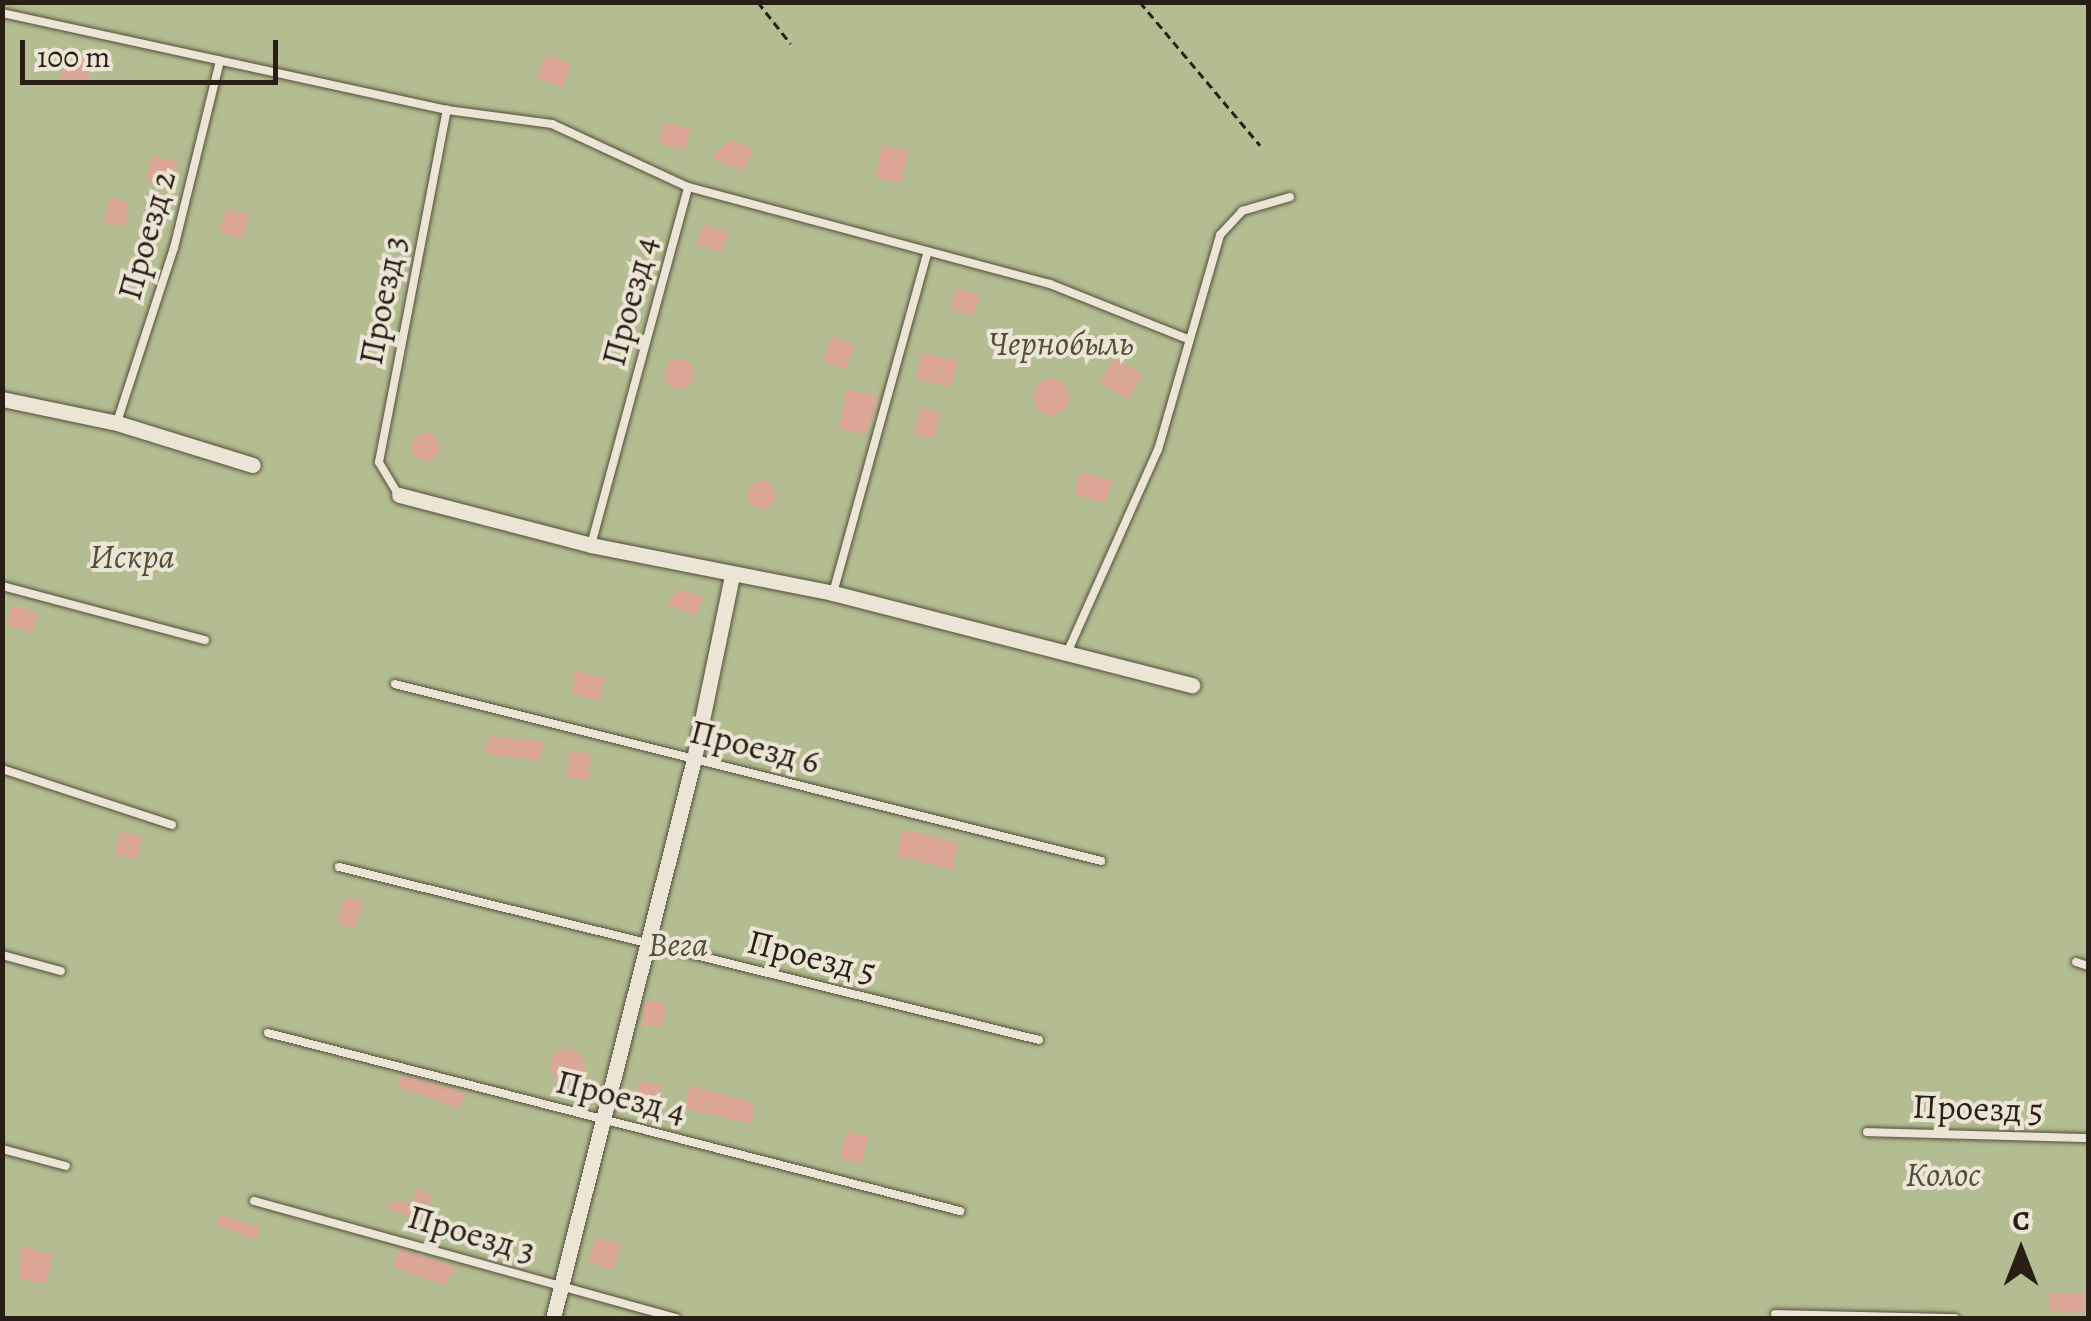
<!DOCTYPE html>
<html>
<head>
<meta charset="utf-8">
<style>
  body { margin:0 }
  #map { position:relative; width:2091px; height:1321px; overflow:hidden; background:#e2d5bd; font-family:Alegreya,serif }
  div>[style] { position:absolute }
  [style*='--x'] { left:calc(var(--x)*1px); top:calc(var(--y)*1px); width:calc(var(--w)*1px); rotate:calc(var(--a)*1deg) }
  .green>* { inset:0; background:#b3bd91 }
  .building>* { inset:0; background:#dca797 }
  .round { border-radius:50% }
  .path>* { height:2.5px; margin-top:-1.25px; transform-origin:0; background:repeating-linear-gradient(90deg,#281e14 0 8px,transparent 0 13px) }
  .roads { filter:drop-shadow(0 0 2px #564c3e) drop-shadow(0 0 2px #564c3e) }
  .lane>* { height:8px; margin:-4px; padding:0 4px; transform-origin:4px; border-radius:4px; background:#ece4d4 }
  .street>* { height:15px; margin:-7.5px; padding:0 7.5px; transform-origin:7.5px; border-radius:7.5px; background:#ece4d4 }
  span { translate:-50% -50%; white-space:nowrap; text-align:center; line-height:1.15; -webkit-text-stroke:8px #ece4d4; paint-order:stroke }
  .street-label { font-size:35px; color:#281e14 }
  .park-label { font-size:35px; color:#524e3a; font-style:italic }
  .frame { position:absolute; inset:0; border:5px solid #281e14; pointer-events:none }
  .north { position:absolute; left:1971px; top:1201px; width:100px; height:100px; -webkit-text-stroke:8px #ece4d4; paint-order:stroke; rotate:0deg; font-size:28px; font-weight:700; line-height:40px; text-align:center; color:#281e14 }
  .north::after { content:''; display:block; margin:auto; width:35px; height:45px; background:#281e14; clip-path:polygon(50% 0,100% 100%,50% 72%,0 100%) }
  .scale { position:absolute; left:20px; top:40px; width:258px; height:45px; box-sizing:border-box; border:5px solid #281e14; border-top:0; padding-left:12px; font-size:30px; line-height:35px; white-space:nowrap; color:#281e14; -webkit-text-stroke:8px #ece4d4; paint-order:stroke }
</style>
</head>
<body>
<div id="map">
  <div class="green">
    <div style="clip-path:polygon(2px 3px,2088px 3px,2088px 1318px,3px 1318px)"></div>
  </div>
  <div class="building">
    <div style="clip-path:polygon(66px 55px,92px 60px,87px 84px,61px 79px)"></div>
    <div style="clip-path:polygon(546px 55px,571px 63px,564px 87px,538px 79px)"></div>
    <div style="clip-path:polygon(664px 122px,691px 129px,685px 150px,659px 143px)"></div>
    <div style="clip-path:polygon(729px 140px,753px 149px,745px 171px,712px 159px)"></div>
    <div style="clip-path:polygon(882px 146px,908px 151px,902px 183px,876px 178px)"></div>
    <div style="clip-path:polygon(151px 156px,179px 162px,175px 187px,146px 182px)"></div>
    <div style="clip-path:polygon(111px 197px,128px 202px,126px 227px,104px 222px)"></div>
    <div style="clip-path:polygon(226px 209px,250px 215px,243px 239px,220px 233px)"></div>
    <div style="clip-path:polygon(704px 224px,729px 233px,722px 253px,696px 244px)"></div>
    <div style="clip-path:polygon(956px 289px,980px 295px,974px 316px,951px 310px)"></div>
    <div style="clip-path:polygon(832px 337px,855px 346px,846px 370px,823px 361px)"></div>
    <div style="clip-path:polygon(922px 353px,958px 361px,952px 387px,916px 379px)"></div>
    <div style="clip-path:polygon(1115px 358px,1143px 375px,1129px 399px,1100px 383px)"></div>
    <div class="round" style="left:665px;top:359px;width:30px;height:30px"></div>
    <div class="round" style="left:1034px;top:379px;width:36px;height:36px"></div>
    <div style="clip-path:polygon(847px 390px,878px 396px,867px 434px,839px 429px)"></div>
    <div style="clip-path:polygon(920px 408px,940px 412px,935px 438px,915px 435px)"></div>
    <div class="round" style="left:412px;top:433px;width:28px;height:28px"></div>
    <div style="clip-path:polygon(1081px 472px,1113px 481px,1106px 503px,1074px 494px)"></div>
    <div class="round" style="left:748px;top:481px;width:28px;height:28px"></div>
    <div style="clip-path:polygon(680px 589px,704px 598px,696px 616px,667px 604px)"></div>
    <div style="clip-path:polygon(13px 605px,38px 612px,33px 632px,7px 625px)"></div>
    <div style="clip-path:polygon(575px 670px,606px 678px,600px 701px,573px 694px)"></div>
    <div style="clip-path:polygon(489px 736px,544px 742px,540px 761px,485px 753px)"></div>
    <div style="clip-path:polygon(570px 752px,591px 753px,589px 780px,568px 778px)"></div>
    <div style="clip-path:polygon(903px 829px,959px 843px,953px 870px,897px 856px)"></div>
    <div style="clip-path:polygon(120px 832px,142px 836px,137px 859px,116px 855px)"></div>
    <div style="clip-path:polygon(345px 897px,363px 901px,356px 928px,338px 924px)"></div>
    <div style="clip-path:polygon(645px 1001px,666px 1003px,663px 1027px,642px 1025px)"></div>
    <div class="round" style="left:551px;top:1049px;width:34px;height:34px"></div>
    <div style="clip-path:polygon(402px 1075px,466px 1092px,461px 1109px,398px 1087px)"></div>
    <div style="clip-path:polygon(640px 1081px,663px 1085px,659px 1103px,635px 1104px)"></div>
    <div style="clip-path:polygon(690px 1085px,755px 1103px,752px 1124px,685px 1109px)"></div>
    <div style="clip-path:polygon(846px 1132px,868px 1136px,863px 1163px,841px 1159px)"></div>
    <div style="clip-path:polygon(416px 1190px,431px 1194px,429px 1221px,389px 1211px,392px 1200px,412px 1204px)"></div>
    <div style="clip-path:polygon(220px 1214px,260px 1227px,256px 1240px,216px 1225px)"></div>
    <div style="clip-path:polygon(596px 1238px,621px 1244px,614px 1270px,589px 1263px)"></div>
    <div style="clip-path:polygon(22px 1246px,54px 1255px,46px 1284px,19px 1278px)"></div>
    <div style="clip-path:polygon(400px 1249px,456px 1267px,446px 1286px,393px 1267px)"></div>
    <div style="clip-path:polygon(2050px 1294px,2088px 1294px,2088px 1313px,2049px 1312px)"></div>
  </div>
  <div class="path">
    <div style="--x:758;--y:2;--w:53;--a:51.8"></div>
    <div style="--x:1140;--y:2;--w:187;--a:50"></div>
  </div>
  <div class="roads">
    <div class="lane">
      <div style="--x:2;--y:13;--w:455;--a:12.3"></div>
      <div style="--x:447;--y:110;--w:106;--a:7.6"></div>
      <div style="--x:552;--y:124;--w:150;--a:24.9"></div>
      <div style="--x:688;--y:187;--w:375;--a:15"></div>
      <div style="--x:1050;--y:284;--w:145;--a:21.8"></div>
      <div style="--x:117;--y:422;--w:183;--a:-71.9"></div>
      <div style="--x:174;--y:248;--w:193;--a:-76.2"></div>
      <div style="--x:398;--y:494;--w:37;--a:-121"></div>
      <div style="--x:379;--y:462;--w:359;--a:-79.1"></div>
      <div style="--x:591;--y:545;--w:371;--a:-74.8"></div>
      <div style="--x:2;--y:586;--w:210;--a:14.9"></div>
      <div style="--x:833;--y:593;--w:352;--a:-74.5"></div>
      <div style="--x:1067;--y:653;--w:222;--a:-65.9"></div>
      <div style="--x:1158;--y:450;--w:224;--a:-73.9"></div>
      <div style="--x:1220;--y:235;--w:33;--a:-47"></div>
      <div style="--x:1242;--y:211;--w:50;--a:-16.3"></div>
      <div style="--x:395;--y:684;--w:728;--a:14.07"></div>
      <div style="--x:2;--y:769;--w:179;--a:18.2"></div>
      <div style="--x:339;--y:867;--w:721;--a:13.88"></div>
      <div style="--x:2;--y:955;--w:61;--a:15.2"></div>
      <div style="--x:2076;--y:962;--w:13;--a:18"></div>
      <div style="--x:268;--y:1033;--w:715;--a:14.43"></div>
      <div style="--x:1867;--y:1132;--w:221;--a:1.6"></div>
      <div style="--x:2;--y:1149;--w:66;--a:14.9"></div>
      <div style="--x:254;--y:1201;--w:438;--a:15.5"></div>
      <div style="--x:1775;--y:1314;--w:180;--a:1.3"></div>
    </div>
    <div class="street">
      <div style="--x:2;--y:399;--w:117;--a:11.8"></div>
      <div style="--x:117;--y:423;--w:142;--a:17.2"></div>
      <div style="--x:399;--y:495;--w:198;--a:14.6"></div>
      <div style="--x:591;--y:545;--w:247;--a:11.2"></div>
      <div style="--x:833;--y:593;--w:371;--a:14.4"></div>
      <div style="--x:553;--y:1318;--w:577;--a:-75.84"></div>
      <div style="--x:694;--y:759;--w:188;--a:-78.3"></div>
    </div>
  </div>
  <div class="street-label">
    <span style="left:146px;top:235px;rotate:-74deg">Проезд 2</span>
    <span style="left:382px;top:300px;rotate:-79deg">Проезд 3</span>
    <span style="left:629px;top:301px;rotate:-75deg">Проезд 4</span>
    <span style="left:755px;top:746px;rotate:14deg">Проезд 6</span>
    <span style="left:812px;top:956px;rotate:14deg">Проезд 5</span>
    <span style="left:621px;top:1096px;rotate:14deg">Проезд 4</span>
    <span style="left:1978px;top:1108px;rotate:2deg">Проезд 5</span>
    <span style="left:472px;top:1233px;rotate:16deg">Проезд 3</span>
  </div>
  <div class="park-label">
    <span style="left:1061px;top:343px">Чернобыль</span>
    <span style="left:132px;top:556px">Искра</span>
    <span style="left:678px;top:944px">Вега</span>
    <span style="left:1943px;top:1174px">Колос</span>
  </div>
  <div class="frame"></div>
  <div class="north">С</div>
  <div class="scale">100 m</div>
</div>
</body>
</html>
